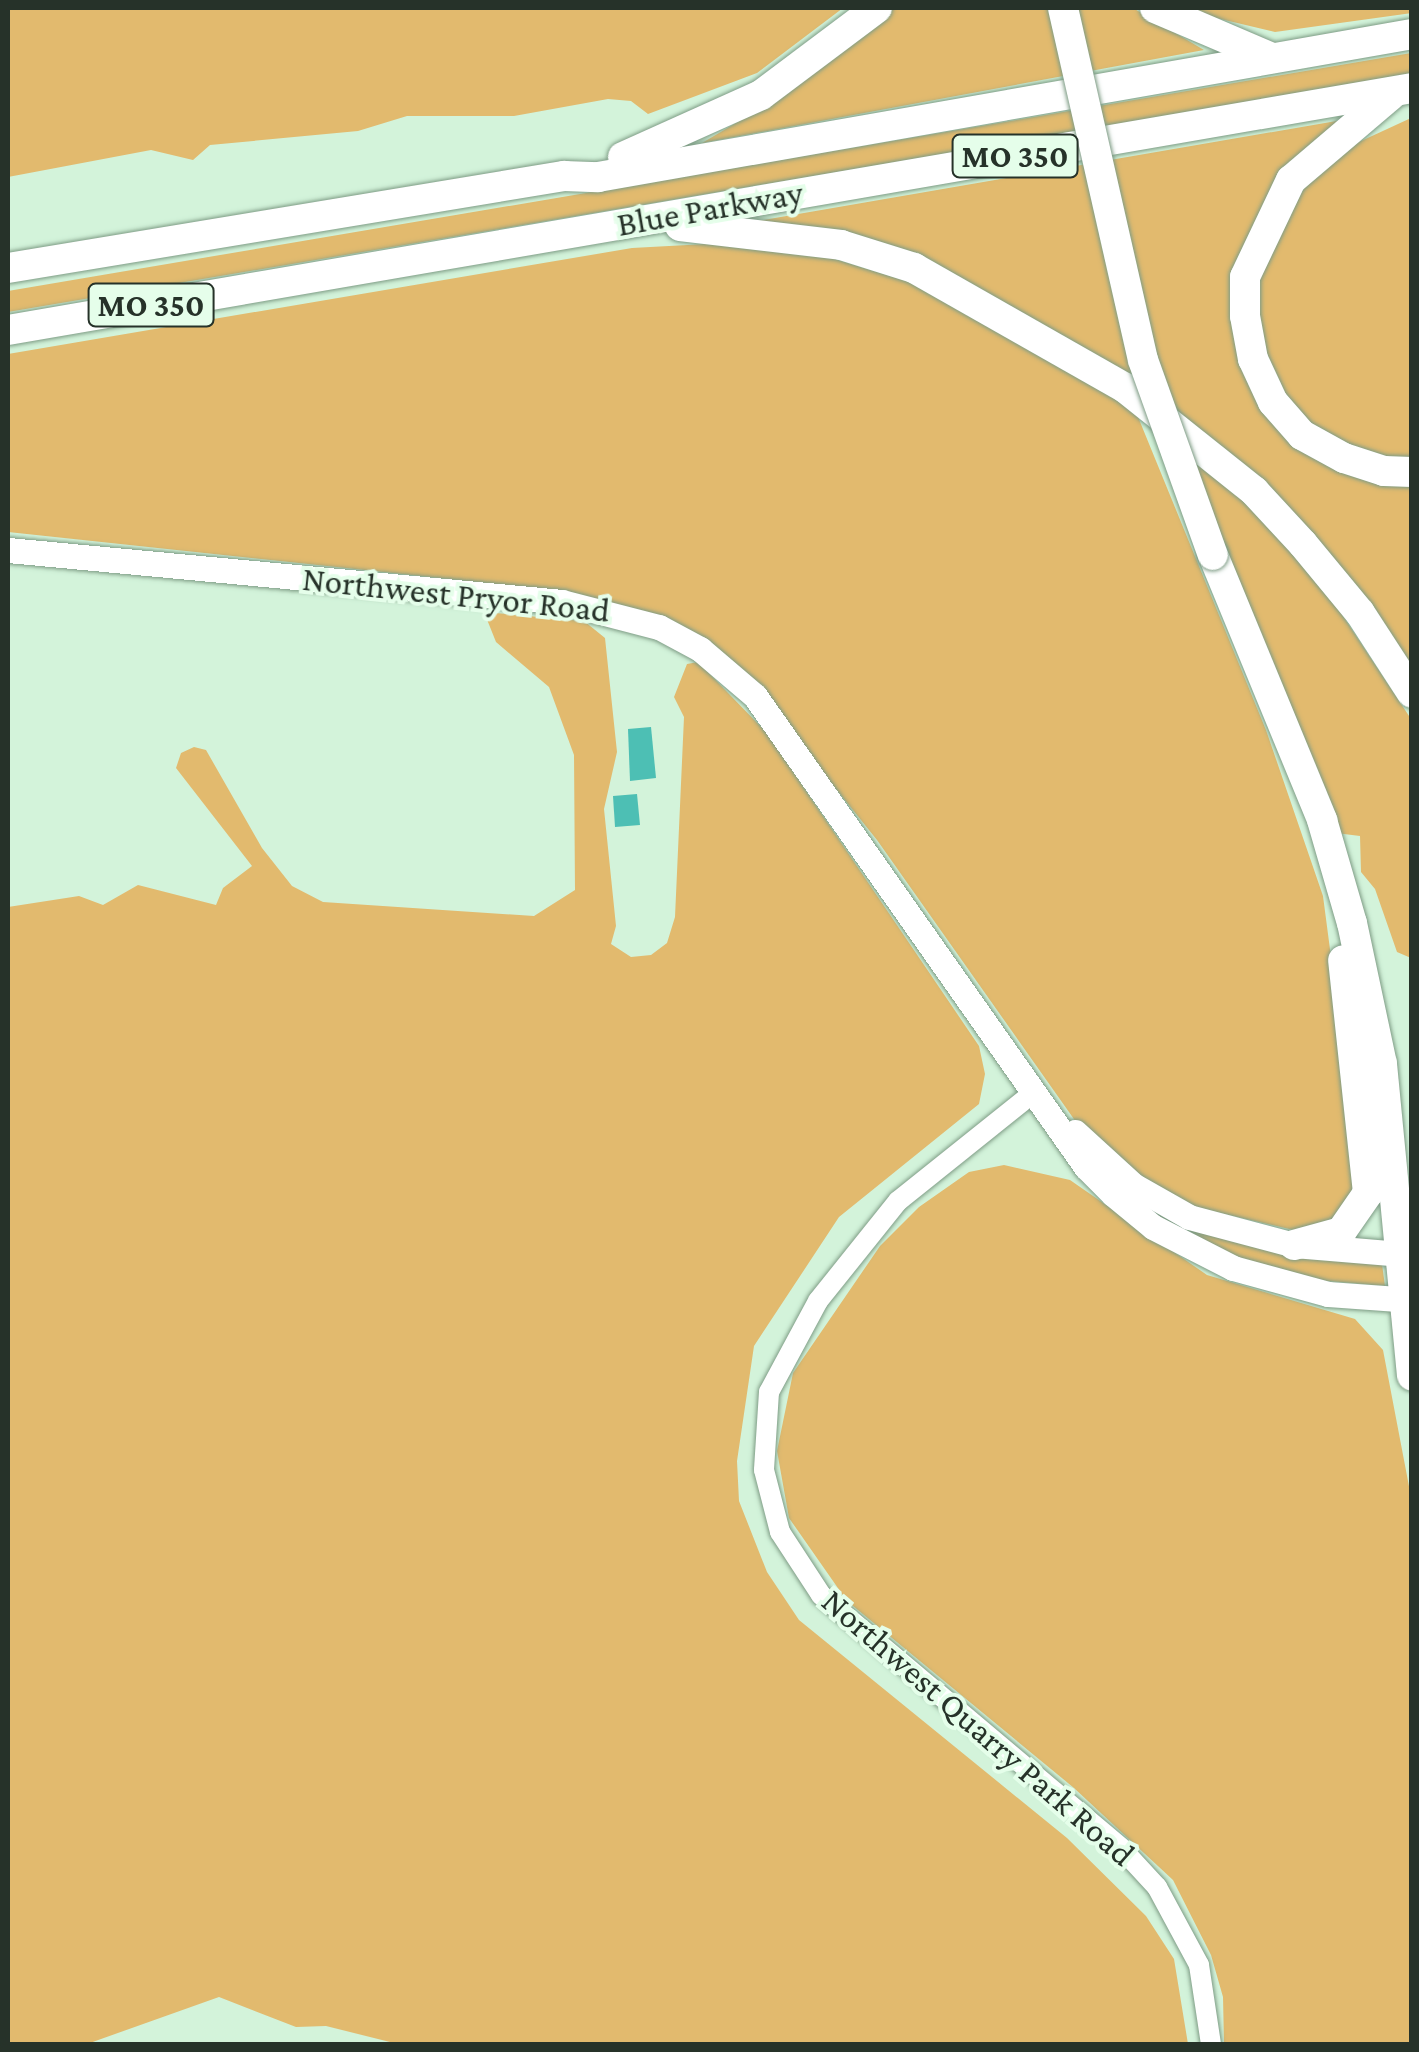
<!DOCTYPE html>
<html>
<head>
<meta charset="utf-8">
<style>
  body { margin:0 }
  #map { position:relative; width:1419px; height:2052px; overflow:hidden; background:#d3f3da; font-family:"Crimson Pro",serif }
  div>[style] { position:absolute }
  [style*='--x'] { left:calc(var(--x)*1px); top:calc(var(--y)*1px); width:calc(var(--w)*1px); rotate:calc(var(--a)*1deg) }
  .green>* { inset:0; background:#e2ba6e }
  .building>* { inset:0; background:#4dbfb4 }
  .roads { filter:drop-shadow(0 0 2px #7e9c85) drop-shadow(0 0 2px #7e9c85) }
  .minor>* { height:20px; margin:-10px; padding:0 10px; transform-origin:10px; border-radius:10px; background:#fff }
  .major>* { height:25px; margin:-12.5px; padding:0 12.5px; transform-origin:12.5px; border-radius:12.5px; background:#fff }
  .highway>* { height:30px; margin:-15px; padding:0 15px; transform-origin:15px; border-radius:15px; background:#fff }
  .bridges { filter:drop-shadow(0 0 2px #7e9c85) drop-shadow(0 0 2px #7e9c85) }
  .highway-bridge>* { height:30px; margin:-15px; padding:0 15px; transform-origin:15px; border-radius:15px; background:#fff }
  span { translate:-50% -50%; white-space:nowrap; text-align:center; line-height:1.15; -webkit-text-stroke:8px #e5feea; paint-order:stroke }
  .shield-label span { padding:2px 8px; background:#e5feea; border:2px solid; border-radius:8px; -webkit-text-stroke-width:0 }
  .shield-label { font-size:32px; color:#263229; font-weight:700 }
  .street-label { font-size:35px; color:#263229 }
  .frame { position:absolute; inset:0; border:10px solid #263229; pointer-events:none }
</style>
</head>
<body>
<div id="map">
  <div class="green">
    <div style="clip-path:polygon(8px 8px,843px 8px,757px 73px,648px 114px,631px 101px,608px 99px,514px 116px,407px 116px,358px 131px,210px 145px,193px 160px,151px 150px,8px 177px)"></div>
    <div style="clip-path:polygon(894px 8px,1133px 8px,1204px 50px,702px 143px,792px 90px)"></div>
    <div style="clip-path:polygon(1174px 8px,1411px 8px,1412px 13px,1275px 32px)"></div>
    <div style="clip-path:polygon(1411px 53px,1411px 75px,8px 312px,8px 291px)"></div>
    <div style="clip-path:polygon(1411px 118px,1411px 465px,1324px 438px,1287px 403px,1261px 349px,1257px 290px,1263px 263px,1303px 190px,1346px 148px)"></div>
    <div style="clip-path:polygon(1348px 119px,1259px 220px,1260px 399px,1411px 485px,1411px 679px,1298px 527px,957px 282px,757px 221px)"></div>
    <div style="clip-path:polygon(706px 244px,808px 251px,913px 283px,965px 307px,1136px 412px,1266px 730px,1323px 896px,1360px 1178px,1332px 1224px,1302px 1232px,1190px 1206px,1151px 1184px,1076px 1122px,877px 840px,735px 663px,542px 589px,8px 532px,8px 354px,632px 248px)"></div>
    <div style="clip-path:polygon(1177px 444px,1250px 506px,1323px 586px,1411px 719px,1411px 958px,1397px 952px,1375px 889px,1361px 872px,1360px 836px,1336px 833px)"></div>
    <div style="clip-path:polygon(484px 612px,584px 621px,605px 638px,617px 752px,604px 809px,616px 926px,611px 944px,631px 957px,651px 955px,667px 943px,675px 917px,684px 717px,674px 697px,687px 664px,698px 662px,766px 732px,979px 1046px,985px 1074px,979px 1104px,839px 1217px,754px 1346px,737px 1461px,739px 1501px,767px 1572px,799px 1620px,1067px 1838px,1146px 1916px,1174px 1959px,1188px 2044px,398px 2044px,326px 2026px,296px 2027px,219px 1997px,87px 2044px,8px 2044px,8px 907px,79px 896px,103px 905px,138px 885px,216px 905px,223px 888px,252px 866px,176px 768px,181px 753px,194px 747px,206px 750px,262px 848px,292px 886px,323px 902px,534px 916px,575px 890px,574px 755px,549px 687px,496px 642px)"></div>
    <div style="clip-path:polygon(1093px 1162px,1194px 1227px,1286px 1256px,1382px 1264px,1385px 1286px,1283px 1277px,1179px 1234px)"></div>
    <div style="clip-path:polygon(1004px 1165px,1070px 1180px,1207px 1275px,1355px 1319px,1383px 1350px,1412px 1502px,1411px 2044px,1224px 2044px,1223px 1997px,1211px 1955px,1173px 1880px,1074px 1788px,847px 1601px,789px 1518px,777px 1451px,793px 1373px,880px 1246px,919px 1207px,969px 1172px)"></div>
  </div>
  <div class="building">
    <div style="clip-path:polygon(651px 727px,656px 778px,630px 781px,628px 729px)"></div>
    <div style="clip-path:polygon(637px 794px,640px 825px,615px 827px,613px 796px)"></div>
  </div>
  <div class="roads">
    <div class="minor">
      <div style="--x:1033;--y:1093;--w:173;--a:141.3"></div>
      <div style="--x:898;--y:1201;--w:128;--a:128.7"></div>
      <div style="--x:818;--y:1301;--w:103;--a:118.3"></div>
      <div style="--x:769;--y:1392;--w:78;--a:93.7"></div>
      <div style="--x:764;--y:1470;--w:64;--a:75.5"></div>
      <div style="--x:780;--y:1532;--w:75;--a:56.9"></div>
      <div style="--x:821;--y:1595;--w:392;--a:40.1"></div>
      <div style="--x:1121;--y:1848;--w:53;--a:47.3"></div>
      <div style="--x:1157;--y:1887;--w:89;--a:61.7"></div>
      <div style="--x:1199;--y:1965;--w:80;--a:81.4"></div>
    </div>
    <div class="major">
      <div style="--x:8;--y:550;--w:556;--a:5.36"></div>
      <div style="--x:562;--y:602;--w:100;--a:14.5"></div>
      <div style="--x:659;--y:627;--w:47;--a:28.2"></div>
      <div style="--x:700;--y:649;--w:72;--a:40.5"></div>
      <div style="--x:755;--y:696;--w:576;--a:54.9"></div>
      <div style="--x:1086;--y:1167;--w:38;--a:45"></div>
      <div style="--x:1113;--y:1194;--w:52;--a:39.5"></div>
      <div style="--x:1153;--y:1227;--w:90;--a:27.1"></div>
      <div style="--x:1233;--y:1268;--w:98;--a:15.3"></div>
      <div style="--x:1328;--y:1294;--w:84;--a:4.1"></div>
      <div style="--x:1075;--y:1132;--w:79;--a:42.4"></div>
      <div style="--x:1133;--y:1185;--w:64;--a:29.7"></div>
      <div style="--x:1189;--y:1217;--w:109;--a:14.9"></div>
      <div style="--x:1294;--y:1245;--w:118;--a:4.8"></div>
    </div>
    <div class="highway">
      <div style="--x:1155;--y:8;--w:127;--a:23.1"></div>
      <div style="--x:1391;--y:95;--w:131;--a:139.6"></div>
      <div style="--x:1291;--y:180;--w:107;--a:115.4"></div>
      <div style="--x:1245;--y:277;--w:39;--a:90"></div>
      <div style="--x:1245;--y:316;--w:44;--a:79.5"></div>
      <div style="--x:1253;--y:359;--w:47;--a:65.1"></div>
      <div style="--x:1273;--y:402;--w:44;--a:48.7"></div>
      <div style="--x:1302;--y:435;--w:48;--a:28.7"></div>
      <div style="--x:1344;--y:458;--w:42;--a:18"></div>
      <div style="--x:1384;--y:471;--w:28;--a:2"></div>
      <div style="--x:623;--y:157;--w:151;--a:-24.2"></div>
      <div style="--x:761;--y:95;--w:145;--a:-36.9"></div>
      <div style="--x:680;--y:226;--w:162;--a:6.7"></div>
      <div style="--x:841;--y:245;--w:77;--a:17.5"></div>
      <div style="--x:914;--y:268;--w:243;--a:29.6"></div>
      <div style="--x:1125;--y:388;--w:165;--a:38.6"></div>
      <div style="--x:1254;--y:491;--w:72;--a:47.2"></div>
      <div style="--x:1303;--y:544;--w:89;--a:50.4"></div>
      <div style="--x:1360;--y:613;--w:95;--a:57"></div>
      <div style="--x:8;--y:268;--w:564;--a:-9.4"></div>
      <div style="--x:564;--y:176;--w:34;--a:2"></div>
      <div style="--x:598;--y:177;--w:826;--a:-9.96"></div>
      <div style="--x:8;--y:330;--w:1425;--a:-9.78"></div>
      <div style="--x:1213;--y:555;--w:287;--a:67.6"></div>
      <div style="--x:1322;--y:820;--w:107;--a:73.8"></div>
      <div style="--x:1352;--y:923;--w:144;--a:78"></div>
      <div style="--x:1382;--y:1064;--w:313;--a:84.5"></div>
      <div style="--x:1294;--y:1245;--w:49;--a:-15.5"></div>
      <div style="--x:1341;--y:1232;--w:47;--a:-55.3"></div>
      <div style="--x:1368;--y:1193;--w:234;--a:-96.1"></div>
    </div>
  </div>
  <div class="bridges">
    <div class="highway-bridge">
      <div style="--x:1063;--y:8;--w:361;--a:77.2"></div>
      <div style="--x:1143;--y:360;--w:207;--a:70.3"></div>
    </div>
  </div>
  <div class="shield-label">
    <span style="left:1015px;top:156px">MO 350</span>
    <span style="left:151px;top:305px">MO 350</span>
  </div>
  <div class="street-label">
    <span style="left:710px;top:209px;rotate:-10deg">Blue Parkway</span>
    <span style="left:456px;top:595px;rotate:6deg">Northwest Pryor Road</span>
    <span style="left:978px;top:1728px;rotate:41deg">Northwest Quarry Park Road</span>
  </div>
  <div class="frame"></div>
</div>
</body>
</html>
